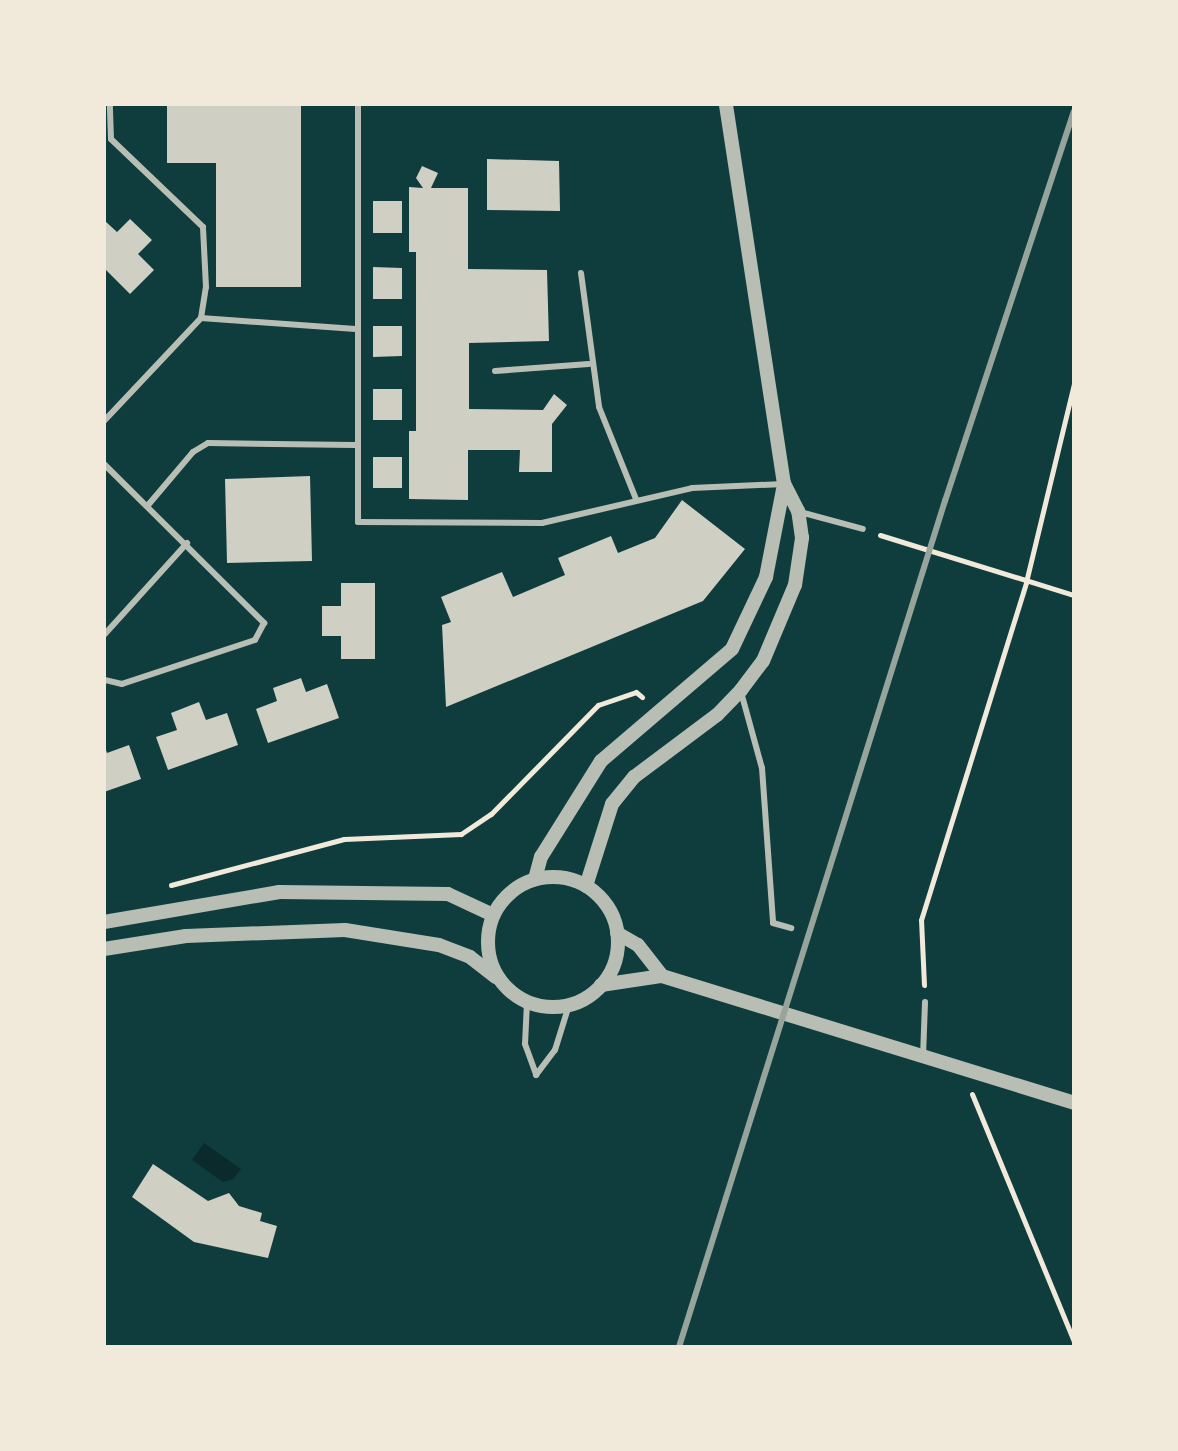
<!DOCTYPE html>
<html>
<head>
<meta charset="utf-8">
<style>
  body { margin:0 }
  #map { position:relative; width:1178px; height:1451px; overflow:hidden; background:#0f3d3e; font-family:Quicksand,sans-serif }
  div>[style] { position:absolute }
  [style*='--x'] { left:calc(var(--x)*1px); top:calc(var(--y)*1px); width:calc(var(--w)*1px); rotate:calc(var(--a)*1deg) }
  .water>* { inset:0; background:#0a2a2b }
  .building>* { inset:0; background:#cfcfc3 }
  .path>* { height:5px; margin:-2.5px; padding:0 2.5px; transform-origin:2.5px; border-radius:2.5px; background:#f1e9da }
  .service>* { height:6px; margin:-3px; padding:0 3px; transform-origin:3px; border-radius:3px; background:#b8beb3 }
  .tertiary>* { height:14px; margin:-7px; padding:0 7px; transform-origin:7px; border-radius:7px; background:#b8beb3 }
  .tertiary>.ring { margin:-7px; padding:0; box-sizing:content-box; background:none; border:14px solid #b8beb3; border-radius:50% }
  .rail>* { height:6px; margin:-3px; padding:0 3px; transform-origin:3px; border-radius:3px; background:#97a49c }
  span { translate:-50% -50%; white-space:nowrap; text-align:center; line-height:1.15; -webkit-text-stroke:6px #f1e9da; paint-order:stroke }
  .frame { position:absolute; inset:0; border:106px solid #f1e9da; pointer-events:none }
</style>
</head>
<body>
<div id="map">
  <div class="water">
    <div style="clip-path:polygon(204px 1143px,241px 1169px,233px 1179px,223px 1182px,192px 1160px)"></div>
  </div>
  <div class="building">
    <div style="clip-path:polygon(167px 104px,301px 104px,301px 287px,216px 287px,216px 163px,167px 163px)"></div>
    <div style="clip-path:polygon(487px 159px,559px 161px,560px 211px,487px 210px)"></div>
    <div style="clip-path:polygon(422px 166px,438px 173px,431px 188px,468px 188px,468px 269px,547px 270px,549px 341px,469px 343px,469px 409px,543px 410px,554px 394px,567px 405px,552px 424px,552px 472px,519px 472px,520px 450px,468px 450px,468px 500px,409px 499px,409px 431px,416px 431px,416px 252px,409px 252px,409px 187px,423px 188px,416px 178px)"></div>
    <div style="clip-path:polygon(373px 201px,402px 201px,402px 233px,373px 233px)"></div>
    <div style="clip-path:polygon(130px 219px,152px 240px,138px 254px,154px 270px,130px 294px,104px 268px,104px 220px,117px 232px)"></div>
    <div style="clip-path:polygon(373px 267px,402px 268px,402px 299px,373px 299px)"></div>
    <div style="clip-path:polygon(373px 326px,402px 326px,402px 356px,373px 357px)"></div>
    <div style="clip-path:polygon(373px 389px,402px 389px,402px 420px,373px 420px)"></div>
    <div style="clip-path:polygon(373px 457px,402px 457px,402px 488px,373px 488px)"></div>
    <div style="clip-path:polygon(310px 476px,312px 561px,227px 563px,225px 479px)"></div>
    <div style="clip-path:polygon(682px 500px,745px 549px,703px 601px,446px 707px,442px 625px,451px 622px,441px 597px,502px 572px,513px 597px,565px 575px,558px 558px,611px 536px,618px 553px,655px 538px)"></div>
    <div style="clip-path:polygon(341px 583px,375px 583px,375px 659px,341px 659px,341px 636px,322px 636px,322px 606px,341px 606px)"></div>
    <div style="clip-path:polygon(301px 678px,306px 692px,327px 684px,339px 718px,268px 743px,256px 709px,277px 701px,273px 688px)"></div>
    <div style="clip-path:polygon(199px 702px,206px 720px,227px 713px,238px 745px,168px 770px,156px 737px,177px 730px,171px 713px)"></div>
    <div style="clip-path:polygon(104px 744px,107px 753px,129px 745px,141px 779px,104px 792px)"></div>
    <div style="clip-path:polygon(153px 1164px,208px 1201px,229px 1193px,239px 1206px,262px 1213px,260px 1221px,277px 1226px,268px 1258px,194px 1242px,132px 1197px)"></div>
  </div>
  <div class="path">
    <div style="--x:880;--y:535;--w:203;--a:17.2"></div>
    <div style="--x:171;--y:885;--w:179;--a:-14.9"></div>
    <div style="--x:344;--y:839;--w:117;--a:-2.4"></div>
    <div style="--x:461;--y:834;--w:36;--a:-34"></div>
    <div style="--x:491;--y:814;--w:153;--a:-45.5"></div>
    <div style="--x:598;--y:705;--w:40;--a:-18.9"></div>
    <div style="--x:636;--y:692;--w:8;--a:40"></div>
    <div style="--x:924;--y:985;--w:65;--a:-92.6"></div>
    <div style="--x:921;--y:920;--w:354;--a:-72.7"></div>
    <div style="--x:1026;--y:582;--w:205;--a:-76.4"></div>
    <div style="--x:972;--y:1094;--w:267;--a:67.6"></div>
  </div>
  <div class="service">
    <div style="--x:358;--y:104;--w:418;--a:90"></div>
    <div style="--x:358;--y:522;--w:184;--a:0.3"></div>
    <div style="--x:542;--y:523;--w:154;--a:-13.1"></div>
    <div style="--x:692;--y:488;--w:92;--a:-2.5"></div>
    <div style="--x:581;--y:273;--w:135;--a:82.3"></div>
    <div style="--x:599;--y:407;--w:99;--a:68.1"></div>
    <div style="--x:201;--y:318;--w:155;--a:4.1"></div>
    <div style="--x:495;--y:371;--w:94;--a:-4.3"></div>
    <div style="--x:104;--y:421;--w:141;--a:-46.7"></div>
    <div style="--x:201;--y:318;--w:31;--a:-81"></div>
    <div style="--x:206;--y:287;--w:60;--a:-92.9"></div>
    <div style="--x:203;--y:227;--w:127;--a:-136.3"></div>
    <div style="--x:111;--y:139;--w:35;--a:-92"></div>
    <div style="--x:104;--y:464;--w:226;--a:44.8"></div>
    <div style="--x:264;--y:623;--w:19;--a:118"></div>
    <div style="--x:255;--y:640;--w:140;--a:161.7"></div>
    <div style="--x:122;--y:684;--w:18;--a:-167"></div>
    <div style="--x:149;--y:504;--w:68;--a:-49.8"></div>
    <div style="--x:193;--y:452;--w:17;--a:-31"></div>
    <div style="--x:208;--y:443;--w:147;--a:0.8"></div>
    <div style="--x:800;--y:512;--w:65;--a:15.1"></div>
    <div style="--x:104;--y:635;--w:124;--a:-47.9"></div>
    <div style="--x:741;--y:692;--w:79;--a:74.6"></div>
    <div style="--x:762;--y:768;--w:155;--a:85.9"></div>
    <div style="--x:773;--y:923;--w:19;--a:16"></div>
    <div style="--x:527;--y:1002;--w:42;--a:92.7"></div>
    <div style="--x:525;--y:1044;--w:33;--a:70"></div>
    <div style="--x:923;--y:1057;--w:55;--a:-87.9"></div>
    <div style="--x:536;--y:1075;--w:31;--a:-53"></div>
    <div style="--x:555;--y:1050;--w:47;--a:-72.7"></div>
  </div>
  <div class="tertiary">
    <div class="ring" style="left:488px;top:877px;width:116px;height:116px"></div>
    <div style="--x:535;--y:879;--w:23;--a:-75"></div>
    <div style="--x:541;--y:857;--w:113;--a:-58"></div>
    <div style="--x:601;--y:761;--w:172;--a:-40.5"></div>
    <div style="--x:732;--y:649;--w:80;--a:-64.7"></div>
    <div style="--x:766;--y:577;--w:95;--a:-79"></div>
    <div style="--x:586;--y:886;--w:86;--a:-72.4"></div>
    <div style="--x:612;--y:804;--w:35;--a:-51"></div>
    <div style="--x:634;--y:777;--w:104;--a:-36.8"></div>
    <div style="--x:717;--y:715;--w:35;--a:-46"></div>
    <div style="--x:741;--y:690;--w:36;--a:-53"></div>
    <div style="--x:763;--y:661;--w:82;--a:-67.2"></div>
    <div style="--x:795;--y:585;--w:48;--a:-81.5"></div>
    <div style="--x:802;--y:538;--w:27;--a:-98"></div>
    <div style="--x:798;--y:511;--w:30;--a:-117"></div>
    <div style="--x:784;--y:484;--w:384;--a:-98.7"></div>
    <div style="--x:104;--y:922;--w:178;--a:-9.7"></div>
    <div style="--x:279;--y:892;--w:169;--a:0.7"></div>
    <div style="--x:448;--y:894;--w:50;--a:25"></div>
    <div style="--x:617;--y:933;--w:24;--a:30"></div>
    <div style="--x:638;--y:945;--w:39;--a:52"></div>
    <div style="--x:104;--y:949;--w:83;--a:-9"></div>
    <div style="--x:186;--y:936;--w:159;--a:-2.2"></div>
    <div style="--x:345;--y:930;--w:95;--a:9.1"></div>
    <div style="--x:439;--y:945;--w:33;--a:21"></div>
    <div style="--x:470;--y:957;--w:33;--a:38"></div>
    <div style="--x:601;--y:985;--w:62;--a:-8.4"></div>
    <div style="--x:662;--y:976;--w:431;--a:17.1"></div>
  </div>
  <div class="rail">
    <div style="--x:679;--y:1347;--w:887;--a:-72.55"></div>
    <div style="--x:945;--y:501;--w:410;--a:-71.7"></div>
  </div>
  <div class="frame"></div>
</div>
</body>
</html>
